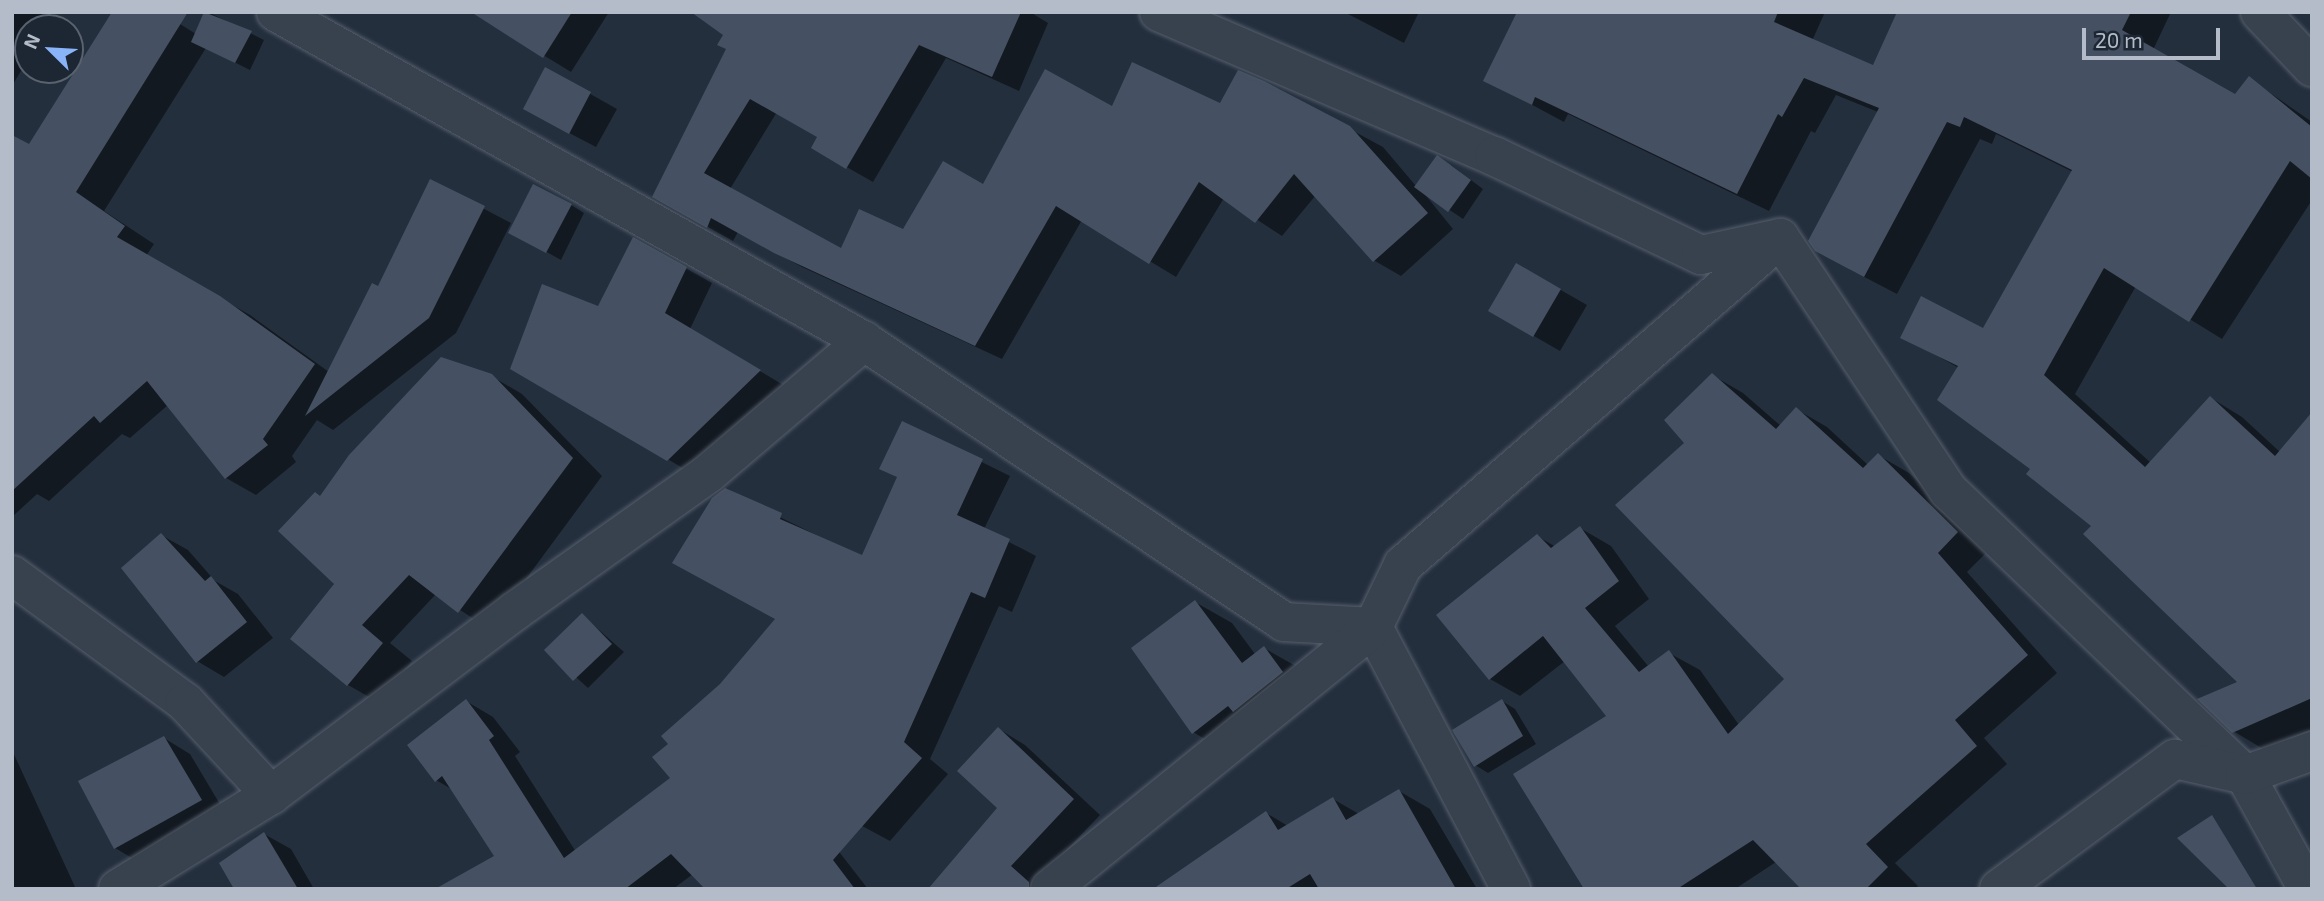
<!DOCTYPE html>
<html>
<head>
<meta charset="utf-8">
<style>
  body { margin:0 }
  #map { position:relative; width:2324px; height:901px; overflow:hidden; background:#242f3e; font-family:"Exo 2",sans-serif }
  div>[style] { position:absolute }
  [style*='--x'] { left:calc(var(--x)*1px); top:calc(var(--y)*1px); width:calc(var(--w)*1px); rotate:calc(var(--a)*1deg) }
  .shadow>* { inset:0; background:#0007 }
  .building>* { inset:0; background:#455162 }
  .roads { filter:drop-shadow(0 0 2px #565f6c) drop-shadow(0 0 2px #565f6c) }
  .street>* { height:38px; margin:-19px; padding:0 19px; transform-origin:19px; border-radius:19px; background:#38414e }
  span { translate:-50% -50%; white-space:nowrap; text-align:center; line-height:1.15; -webkit-text-stroke:6px #1d2633; paint-order:stroke }
  .frame { position:absolute; inset:0; border:14px solid #b4bcc9; pointer-events:none }
  .north { position:absolute; left:14px; top:14px; width:70px; height:70px; box-sizing:border-box; background:#1d2633; border:2px solid #59626f; border-radius:50%; rotate:294deg; font-size:19px; font-weight:700; line-height:28px; text-align:center; color:#b4bcc9 }
  .north::after { content:''; display:block; margin:auto; width:24px; height:32px; background:#8ab4f8; clip-path:polygon(50% 0,100% 100%,50% 72%,0 100%) }
  .scale { position:absolute; left:2082px; top:28px; width:138px; height:32px; box-sizing:border-box; border:4px solid #b4bcc9; border-top:0; padding-left:9px; font-size:21px; line-height:24px; white-space:nowrap; color:#b4bcc9; -webkit-text-stroke:5px #1d2633; paint-order:stroke }
</style>
</head>
<body>
<div id="map">
  <div class="shadow">
    <div style="clip-path:polygon(12px 12px,55px 12px,46px 28px,28px 28px,28px 59px,12px 86px)"></div>
    <div style="clip-path:polygon(161px 12px,196px 34px,208px 12px,264px 40px,250px 70px,206px 48px,104px 211px,154px 244px,146px 256px,250px 315px,329px 372px,379px 288px,431px 181px,511px 223px,456px 333px,333px 430px,317px 420px,292px 456px,296px 462px,256px 495px,226px 478px,168px 405px,130px 438px,122px 434px,49px 501px,37px 494px,12px 517px,12px 137px,30px 147px)"></div>
    <div style="clip-path:polygon(491px 12px,609px 12px,571px 72px,486px 20px)"></div>
    <div style="clip-path:polygon(694px 12px,1030px 12px,1048px 23px,1019px 91px,946px 58px,873px 182px,813px 148px,820px 136px,777px 112px,730px 189px,842px 251px,904px 231px,1113px 108px,1221px 106px,1264px 83px,1383px 147px,1416px 186px,1451px 165px,1483px 189px,1463px 219px,1423px 192px,1453px 229px,1401px 276px,1375px 261px,1316px 195px,1282px 236px,1224px 198px,1176px 277px,1082px 220px,1002px 359px,802px 267px,738px 232px,733px 241px,654px 197px,728px 49px,726px 35px)"></div>
    <div style="clip-path:polygon(1344px 12px,1419px 12px,1404px 43px)"></div>
    <div style="clip-path:polygon(1518px 12px,1825px 12px,1812px 41px,1873px 68px,2032px 12px,2171px 12px,2153px 50px,2235px 97px,2250px 79px,2312px 122px,2312px 200px,2222px 339px,2136px 286px,2075px 394px,2151px 463px,2211px 398px,2242px 417px,2280px 452px,2312px 414px,2312px 729px,2265px 750px,2233px 731px,2241px 683px,2094px 526px,2033px 468px,1959px 368px,1903px 337px,1984px 330px,2073px 172px,1996px 134px,1992px 144px,1980px 139px,1897px 294px,1849px 269px,1878px 112px,1836px 95px,1815px 133px,1811px 131px,1769px 211px,1568px 114px,1564px 122px,1486px 80px)"></div>
    <div style="clip-path:polygon(546px 69px,617px 109px,596px 147px,552px 124px)"></div>
    <div style="clip-path:polygon(571px 205px,584px 213px,561px 260px,511px 232px)"></div>
    <div style="clip-path:polygon(633px 239px,712px 283px,690px 329px,785px 386px,693px 474px,512px 368px,599px 308px)"></div>
    <div style="clip-path:polygon(1517px 265px,1587px 305px,1560px 351px,1491px 311px)"></div>
    <div style="clip-path:polygon(1712px 375px,1743px 393px,1781px 426px,1796px 409px,1827px 427px,1868px 465px,1878px 455px,1909px 473px,1988px 551px,1967px 572px,2057px 673px,1984px 738px,2007px 764px,1895px 863px,1918px 886px,1914px 889px,1803px 889px,1776px 862px,1735px 889px,1585px 889px,1609px 717px,1565px 661px,1520px 696px,1490px 679px,1537px 536px,1556px 547px,1580px 528px,1611px 546px,1649px 599px,1615px 626px,1649px 667px,1669px 653px,1700px 670px,1739px 725px,1787px 679px,1686px 443px)"></div>
    <div style="clip-path:polygon(491px 376px,522px 394px,602px 476px,489px 629px,436px 594px,390px 643px,412px 661px,378px 702px,348px 685px,321px 497px)"></div>
    <div style="clip-path:polygon(903px 423px,1010px 476px,984px 529px,1036px 556px,1012px 612px,999px 606px,930px 759px,948px 774px,890px 841px,788px 786px,868px 889px,708px 889px,693px 874px,673px 889px,491px 889px,496px 857px,453px 790px,436px 780px,466px 701px,493px 717px,520px 752px,515px 756px,576px 852px,673px 778px,670px 744px,777px 619px,725px 490px,863px 558px,898px 478px)"></div>
    <div style="clip-path:polygon(161px 535px,188px 550px,215px 581px,238px 594px,273px 638px,224px 677px,197px 661px)"></div>
    <div style="clip-path:polygon(1195px 602px,1232px 623px,1255px 654px,1264px 648px,1301px 669px,1230px 754px,1193px 732px)"></div>
    <div style="clip-path:polygon(582px 615px,624px 652px,588px 688px,546px 650px)"></div>
    <div style="clip-path:polygon(1502px 701px,1515px 709px,1536px 744px,1488px 773px,1475px 765px)"></div>
    <div style="clip-path:polygon(999px 729px,1025px 745px,1100px 815px,1036px 882px,1044px 889px,937px 889px,999px 808px)"></div>
    <div style="clip-path:polygon(164px 738px,190px 754px,227px 816px,142px 864px,115px 848px)"></div>
    <div style="clip-path:polygon(12px 750px,76px 889px,12px 889px)"></div>
    <div style="clip-path:polygon(1399px 791px,1430px 809px,1477px 889px,1182px 889px,1266px 813px,1288px 826px,1333px 799px,1359px 814px)"></div>
    <div style="clip-path:polygon(264px 834px,291px 849px,314px 889px,236px 889px)"></div>
  </div>
  <div class="building">
    <div style="clip-path:polygon(112px 12px,188px 12px,76px 192px,125px 226px,117px 237px,220px 296px,315px 364px,263px 439px,268px 445px,225px 479px,147px 381px,100px 423px,94px 416px,12px 491px,12px 135px,29px 144px)"></div>
    <div style="clip-path:polygon(204px 12px,252px 31px,235px 63px,191px 42px)"></div>
    <div style="clip-path:polygon(471px 12px,572px 12px,543px 58px)"></div>
    <div style="clip-path:polygon(691px 12px,1021px 12px,992px 77px,919px 45px,846px 169px,811px 148px,817px 137px,750px 99px,704px 173px,841px 248px,859px 209px,903px 229px,943px 161px,983px 184px,1045px 69px,1112px 106px,1132px 62px,1220px 103px,1238px 70px,1264px 81px,1350px 126px,1428px 213px,1373px 262px,1294px 174px,1255px 223px,1199px 182px,1149px 264px,1056px 206px,975px 346px,774px 253px,711px 218px,707px 228px,652px 197px,726px 49px,717px 45px,723px 35px)"></div>
    <div style="clip-path:polygon(1517px 12px,1778px 12px,1774px 22px,1873px 65px,1897px 12px,2131px 12px,2122px 30px,2235px 94px,2249px 76px,2312px 127px,2312px 179px,2290px 161px,2189px 322px,2104px 268px,2044px 375px,2145px 467px,2210px 396px,2275px 456px,2312px 412px,2312px 698px,2232px 733px,2197px 699px,2237px 682px,2083px 534px,2091px 526px,2026px 474px,2030px 469px,1937px 400px,1958px 366px,1900px 338px,1921px 296px,1983px 328px,2072px 170px,1964px 117px,1960px 127px,1947px 122px,1864px 277px,1815px 251px,1808px 241px,1879px 108px,1804px 78px,1782px 117px,1778px 114px,1737px 194px,1535px 97px,1532px 105px,1483px 81px)"></div>
    <div style="clip-path:polygon(545px 67px,591px 92px,569px 134px,523px 109px)"></div>
    <div style="clip-path:polygon(1437px 155px,1471px 180px,1448px 212px,1414px 187px)"></div>
    <div style="clip-path:polygon(430px 179px,485px 206px,429px 318px,305px 416px,372px 283px,378px 286px)"></div>
    <div style="clip-path:polygon(533px 184px,572px 204px,546px 253px,508px 233px)"></div>
    <div style="clip-path:polygon(633px 237px,687px 267px,665px 313px,761px 370px,667px 461px,510px 369px,542px 284px,598px 306px)"></div>
    <div style="clip-path:polygon(1516px 263px,1561px 289px,1533px 337px,1488px 311px)"></div>
    <div style="clip-path:polygon(441px 357px,492px 374px,573px 458px,458px 613px,409px 575px,362px 625px,383px 643px,347px 686px,290px 639px,334px 584px,278px 531px,315px 492px,320px 496px,349px 455px)"></div>
    <div style="clip-path:polygon(1712px 373px,1776px 429px,1796px 407px,1863px 468px,1878px 453px,1958px 532px,1938px 553px,2028px 655px,1955px 720px,1977px 746px,1866px 844px,1888px 867px,1866px 889px,1801px 889px,1753px 840px,1677px 889px,1584px 889px,1513px 774px,1606px 716px,1543px 636px,1489px 680px,1436px 615px,1537px 534px,1551px 548px,1580px 526px,1619px 581px,1585px 608px,1639px 672px,1669px 650px,1728px 734px,1784px 679px,1615px 505px,1684px 443px,1664px 420px)"></div>
    <div style="clip-path:polygon(902px 421px,983px 459px,957px 515px,1010px 539px,985px 598px,971px 592px,904px 742px,922px 758px,833px 860px,855px 889px,705px 889px,671px 854px,625px 889px,435px 889px,494px 856px,442px 776px,435px 782px,407px 745px,466px 699px,494px 736px,489px 740px,564px 858px,670px 778px,652px 757px,668px 744px,661px 736px,720px 684px,775px 619px,672px 563px,712px 498px,725px 488px,782px 513px,780px 519px,862px 555px,897px 477px,879px 469px)"></div>
    <div style="clip-path:polygon(161px 533px,205px 581px,211px 576px,247px 622px,196px 663px,121px 568px)"></div>
    <div style="clip-path:polygon(1195px 600px,1242px 663px,1264px 646px,1283px 672px,1233px 712px,1228px 706px,1192px 734px,1131px 648px)"></div>
    <div style="clip-path:polygon(582px 613px,612px 644px,573px 681px,544px 650px)"></div>
    <div style="clip-path:polygon(1502px 699px,1523px 736px,1474px 767px,1452px 730px)"></div>
    <div style="clip-path:polygon(998px 727px,1074px 799px,1011px 866px,1029px 882px,1029px 889px,928px 889px,997px 808px,957px 771px)"></div>
    <div style="clip-path:polygon(164px 736px,202px 800px,114px 849px,78px 781px)"></div>
    <div style="clip-path:polygon(1399px 789px,1456px 889px,1319px 889px,1310px 874px,1286px 889px,1153px 889px,1266px 811px,1278px 830px,1333px 797px,1346px 820px)"></div>
    <div style="clip-path:polygon(2212px 815px,2257px 889px,2229px 889px,2177px 838px)"></div>
    <div style="clip-path:polygon(264px 832px,298px 889px,234px 889px,219px 863px)"></div>
  </div>
  <div class="roads">
    <div class="street">
      <div style="--x:276;--y:12;--w:674;--a:29.23"></div>
      <div style="--x:864;--y:341;--w:505;--a:33.78"></div>
      <div style="--x:1284;--y:622;--w:89;--a:3.2"></div>
      <div style="--x:1373;--y:627;--w:296;--a:62.2"></div>
      <div style="--x:1159;--y:12;--w:365;--a:23.3"></div>
      <div style="--x:1494;--y:156;--w:229;--a:25.6"></div>
      <div style="--x:1701;--y:255;--w:81;--a:-12.1"></div>
      <div style="--x:1780;--y:238;--w:304;--a:56.3"></div>
      <div style="--x:1949;--y:491;--w:410;--a:43.8"></div>
      <div style="--x:2245;--y:775;--w:130;--a:61.1"></div>
      <div style="--x:2260;--y:12;--w:76;--a:46.6"></div>
      <div style="--x:12;--y:575;--w:215;--a:36.3"></div>
      <div style="--x:185;--y:702;--w:127;--a:47.2"></div>
      <div style="--x:118;--y:889;--w:180;--a:-31.6"></div>
      <div style="--x:271;--y:795;--w:306;--a:-37"></div>
      <div style="--x:515;--y:611;--w:238;--a:-35.4"></div>
      <div style="--x:709;--y:473;--w:204;--a:-40.4"></div>
      <div style="--x:1050;--y:889;--w:416;--a:-39"></div>
      <div style="--x:1373;--y:627;--w:69;--a:-64.2"></div>
      <div style="--x:1403;--y:565;--w:496;--a:-40.9"></div>
      <div style="--x:1999;--y:889;--w:219;--a:-36.5"></div>
      <div style="--x:2175;--y:759;--w:72;--a:12.9"></div>
      <div style="--x:2245;--y:775;--w:71;--a:-19.7"></div>
    </div>
  </div>
  <div class="frame"></div>
  <div class="north">N</div>
  <div class="scale">20 m</div>
</div>
</body>
</html>
